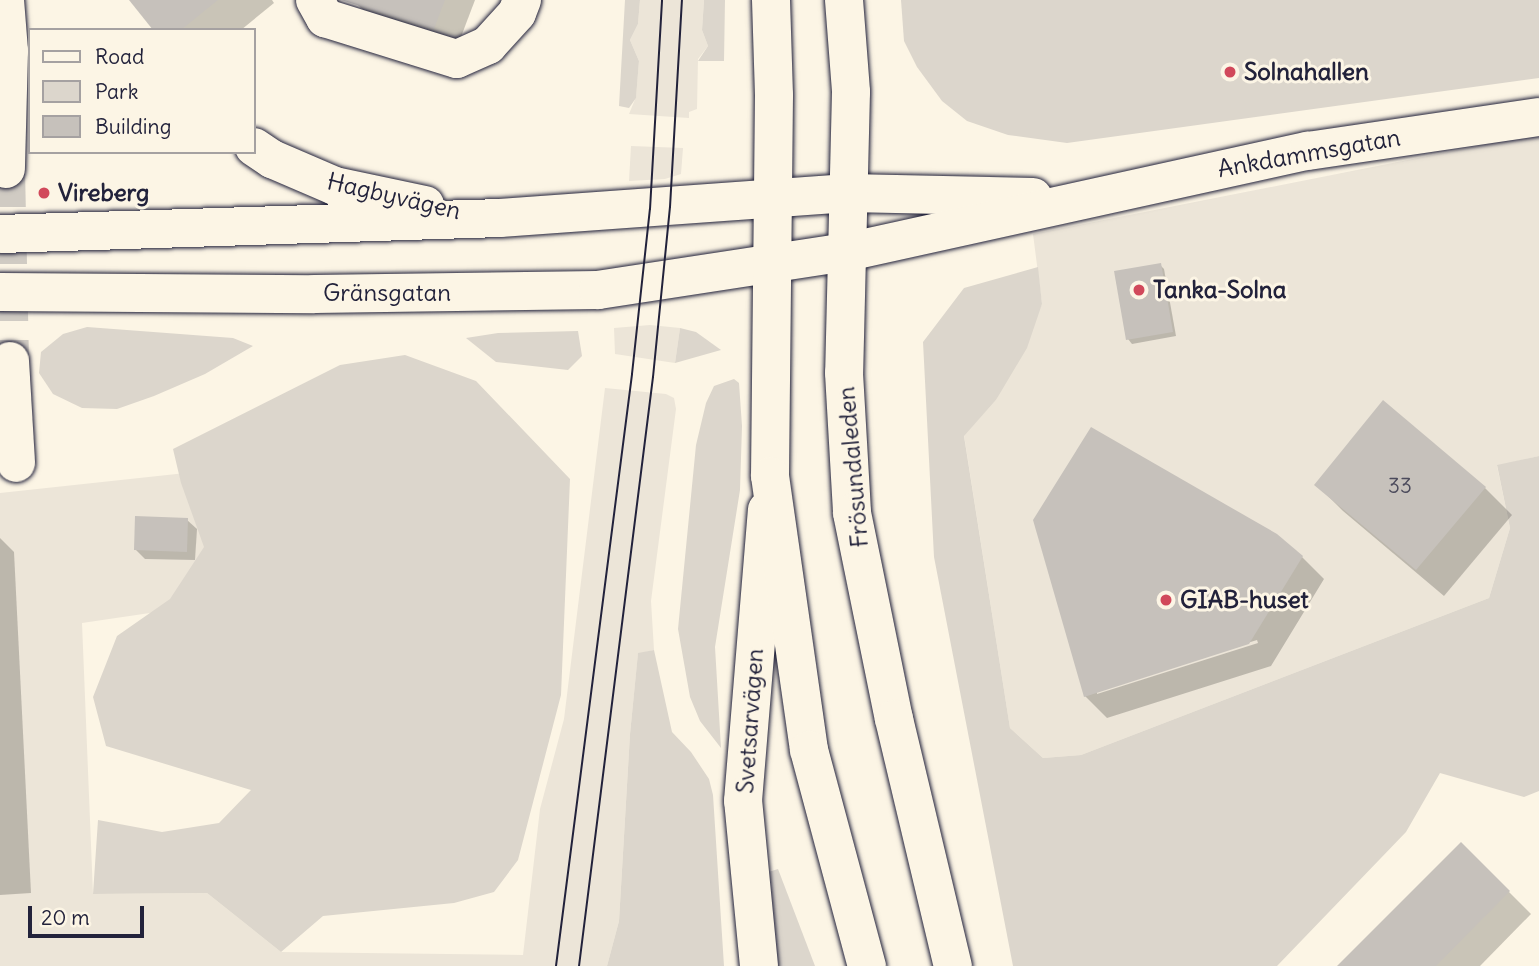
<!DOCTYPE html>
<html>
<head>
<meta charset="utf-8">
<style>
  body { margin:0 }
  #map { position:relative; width:1539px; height:966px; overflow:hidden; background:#fcf5e5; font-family:Delius,sans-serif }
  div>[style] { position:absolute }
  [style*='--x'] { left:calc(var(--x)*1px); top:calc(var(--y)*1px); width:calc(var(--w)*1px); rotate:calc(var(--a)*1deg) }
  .built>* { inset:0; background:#ece5d8 }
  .green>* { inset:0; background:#dcd6cc }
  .shadow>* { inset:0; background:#0003 }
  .building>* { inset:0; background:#c6c1bb }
  .minor-tunnel>* { height:38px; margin-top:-19px; transform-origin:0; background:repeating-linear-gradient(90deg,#d0cbc3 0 38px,transparent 0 57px) }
  .roads { filter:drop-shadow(0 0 2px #22223b) drop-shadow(0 0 2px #22223b) }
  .minor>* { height:38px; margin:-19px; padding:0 19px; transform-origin:19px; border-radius:19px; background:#fcf5e5 }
  .major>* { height:38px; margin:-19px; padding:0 19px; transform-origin:19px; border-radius:19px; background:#fcf5e5 }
  .tram>* { height:2px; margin:-1px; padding:0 1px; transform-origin:1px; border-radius:1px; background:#22223b }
  .dots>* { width:19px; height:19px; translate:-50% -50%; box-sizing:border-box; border:4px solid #fcf5e5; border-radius:50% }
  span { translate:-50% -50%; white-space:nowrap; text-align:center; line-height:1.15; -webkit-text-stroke:6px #fcf5e5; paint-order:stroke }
  .number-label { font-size:21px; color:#4b4a5b }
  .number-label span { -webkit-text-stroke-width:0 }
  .poi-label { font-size:24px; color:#22223b; font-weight:700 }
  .left { translate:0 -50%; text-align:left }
  .street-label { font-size:24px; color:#22223b }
  .legend { position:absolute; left:28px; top:28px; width:228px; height:126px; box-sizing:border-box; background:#fcf5e5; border:2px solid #a5a1a1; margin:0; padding:9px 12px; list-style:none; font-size:21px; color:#22223b }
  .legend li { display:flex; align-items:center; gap:14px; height:35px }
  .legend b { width:35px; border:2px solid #a5a1a1 }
  .scale { position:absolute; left:28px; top:906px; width:116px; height:32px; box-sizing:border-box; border:4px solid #22223b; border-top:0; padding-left:9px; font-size:21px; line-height:24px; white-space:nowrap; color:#22223b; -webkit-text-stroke:5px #fcf5e5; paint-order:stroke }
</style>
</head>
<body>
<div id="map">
  <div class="built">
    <div style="clip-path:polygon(640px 0,704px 0,702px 30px,708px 46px,698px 59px,697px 109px,689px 112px,689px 118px,629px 114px,636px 97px,639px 61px,630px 40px,638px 24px)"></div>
    <div style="clip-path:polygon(1539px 134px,1539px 456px,1497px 466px,1510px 528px,1489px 598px,1081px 755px,1043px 758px,1010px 728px,964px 435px,996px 400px,1042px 304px,1033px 234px)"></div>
    <div style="clip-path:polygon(631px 146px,683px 148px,681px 174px,665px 179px,629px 181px)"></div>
    <div style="clip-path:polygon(650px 325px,680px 328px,675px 363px,615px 354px,614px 328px)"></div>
    <div style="clip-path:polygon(605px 388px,666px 394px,674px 398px,676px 409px,651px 601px,654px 650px,638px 654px,630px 734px,619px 921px,607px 966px,0 966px,0 493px,195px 472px,211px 604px,82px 623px,93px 894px,207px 893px,281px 952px,523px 955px,540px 809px,564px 719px)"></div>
  </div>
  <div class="green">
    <div style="clip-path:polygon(625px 0,640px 0,638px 24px,630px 40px,639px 61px,636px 98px,629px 108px,619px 106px)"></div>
    <div style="clip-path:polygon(704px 0,725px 0,724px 61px,698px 61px,708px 46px,702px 30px)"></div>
    <div style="clip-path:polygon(901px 0,1539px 0,1539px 78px,1067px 143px,1008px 135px,967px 121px,942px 101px,917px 67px,904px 41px)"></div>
    <div style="clip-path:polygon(1038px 267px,1042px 304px,1027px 348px,996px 400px,964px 436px,1010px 728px,1043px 758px,1081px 755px,1489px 598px,1510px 528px,1497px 465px,1539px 456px,1539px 791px,1524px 797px,1440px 773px,1406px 832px,1277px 966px,1013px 966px,934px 557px,923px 342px,964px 288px)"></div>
    <div style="clip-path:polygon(87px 327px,233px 338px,253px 346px,205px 374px,154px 396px,117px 409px,82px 408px,53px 394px,39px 373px,41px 352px,63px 334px)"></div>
    <div style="clip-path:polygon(680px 328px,696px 332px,721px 350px,675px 363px)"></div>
    <div style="clip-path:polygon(578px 331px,582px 356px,568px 370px,496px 362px,466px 338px,498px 333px)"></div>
    <div style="clip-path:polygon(405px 355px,476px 381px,570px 479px,561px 695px,518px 860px,494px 892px,454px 903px,323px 916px,281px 952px,207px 893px,93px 894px,98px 820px,162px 832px,219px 823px,251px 790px,106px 746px,93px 697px,117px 636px,170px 599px,204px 547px,181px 483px,173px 449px,340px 365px)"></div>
    <div style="clip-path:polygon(734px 379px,739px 383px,742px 426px,740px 490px,715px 647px,721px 748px,700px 721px,690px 697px,678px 629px,696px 445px,706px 403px,714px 386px)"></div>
    <div style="clip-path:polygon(654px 650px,672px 732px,691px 752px,709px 779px,713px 795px,724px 966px,607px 966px,619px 921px,630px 734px,638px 653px)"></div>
    <div style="clip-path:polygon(778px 869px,815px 966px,769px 966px,759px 875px)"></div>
  </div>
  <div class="shadow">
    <div style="clip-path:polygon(131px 0,272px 0,274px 3px,241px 30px,155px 30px)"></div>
    <div style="clip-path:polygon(359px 0,475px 0,456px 50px,379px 26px,357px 4px)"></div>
    <div style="clip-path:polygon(1160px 265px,1164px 269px,1176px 336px,1132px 344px,1128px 339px)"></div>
    <div style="clip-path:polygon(1384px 403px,1485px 488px,1512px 515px,1444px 596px,1343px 511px,1316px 484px)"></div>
    <div style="clip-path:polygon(187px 520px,197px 529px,195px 560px,145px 559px,136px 550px)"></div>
    <div style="clip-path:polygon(0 538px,14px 552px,31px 893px,0 895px)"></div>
    <div style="clip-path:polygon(evenodd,1302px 557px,1324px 579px,1271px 666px,1107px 718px,1085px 696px,1302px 557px,1257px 640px,1258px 643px,1097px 694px,1097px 690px,1257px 640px)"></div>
    <div style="clip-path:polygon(1461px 844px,1531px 914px,1480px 966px,1339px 966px)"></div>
  </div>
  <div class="building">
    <div style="clip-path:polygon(129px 0,218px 0,181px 30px,153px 30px)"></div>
    <div style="clip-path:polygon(341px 0,445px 0,434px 29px)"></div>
    <div style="clip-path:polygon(1161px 263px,1173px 332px,1126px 340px,1114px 271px)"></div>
    <div style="clip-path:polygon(1383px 400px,1486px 487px,1416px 570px,1314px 485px)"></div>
    <div style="clip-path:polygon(1091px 427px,1277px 534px,1303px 556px,1249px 644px,1084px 697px,1033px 520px)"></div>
    <div style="clip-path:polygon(135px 516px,188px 518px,187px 552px,134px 550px)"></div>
    <div style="clip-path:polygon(1461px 842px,1510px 891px,1436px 966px,1337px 966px)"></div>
  </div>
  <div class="minor-tunnel">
    <div style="--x:6;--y:169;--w:192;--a:88.8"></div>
  </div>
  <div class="roads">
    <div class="minor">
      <div style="--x:5;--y:0;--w:51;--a:85.5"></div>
      <div style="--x:9;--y:51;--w:118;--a:91.5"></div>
      <div style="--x:315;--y:0;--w:21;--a:61"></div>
      <div style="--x:325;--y:18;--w:138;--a:17.3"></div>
      <div style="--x:457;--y:59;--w:34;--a:-24"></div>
      <div style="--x:488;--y:45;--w:43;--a:-47.8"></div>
      <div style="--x:517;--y:13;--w:14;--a:-69"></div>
      <div style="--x:254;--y:147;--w:22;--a:34"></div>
      <div style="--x:272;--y:159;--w:69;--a:23.2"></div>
      <div style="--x:335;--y:186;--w:92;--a:11.9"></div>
      <div style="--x:0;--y:234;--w:500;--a:-1.83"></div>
      <div style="--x:500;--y:218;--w:349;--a:-4.1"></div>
      <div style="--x:848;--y:193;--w:185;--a:1.2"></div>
      <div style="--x:0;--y:292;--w:314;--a:0.4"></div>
      <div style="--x:314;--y:294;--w:284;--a:-0.8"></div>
      <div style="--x:598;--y:290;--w:252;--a:-8.7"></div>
      <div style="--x:847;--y:252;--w:472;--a:-12.4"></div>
      <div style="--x:1308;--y:151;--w:233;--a:-8.4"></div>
      <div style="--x:10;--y:361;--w:102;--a:86.6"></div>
      <div style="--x:759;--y:966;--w:166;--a:-95.5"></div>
      <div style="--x:743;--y:801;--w:292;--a:-85.3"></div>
    </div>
    <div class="major">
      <div style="--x:771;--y:0;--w:95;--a:88.2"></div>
      <div style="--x:774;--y:95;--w:381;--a:90.6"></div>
      <div style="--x:770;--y:476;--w:277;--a:81.9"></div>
      <div style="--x:809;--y:750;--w:224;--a:75"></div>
      <div style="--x:844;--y:0;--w:92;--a:85.6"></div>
      <div style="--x:851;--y:92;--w:281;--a:91.4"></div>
      <div style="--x:844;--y:373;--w:140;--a:86.7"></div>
      <div style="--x:852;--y:513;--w:210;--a:78.5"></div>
      <div style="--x:894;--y:719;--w:254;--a:76.6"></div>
    </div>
  </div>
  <div class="tram">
    <div style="--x:556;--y:966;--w:597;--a:-82.68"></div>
    <div style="--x:632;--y:374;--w:166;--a:-83.8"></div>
    <div style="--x:650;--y:209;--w:209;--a:-86.7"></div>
    <div style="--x:579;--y:966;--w:594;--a:-82.84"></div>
    <div style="--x:653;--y:377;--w:171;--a:-84.3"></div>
    <div style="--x:670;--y:207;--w:207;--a:-86.7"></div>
  </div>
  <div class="dots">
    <div style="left:1230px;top:72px;background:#d1495b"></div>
    <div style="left:44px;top:193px;background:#d1495b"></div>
    <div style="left:1139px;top:290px;background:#d1495b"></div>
    <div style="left:1166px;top:600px;background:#d1495b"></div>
  </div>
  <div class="number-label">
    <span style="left:1400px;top:486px">33</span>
  </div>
  <div class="poi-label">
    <span class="left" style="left:1244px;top:72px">Solnahallen</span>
    <span class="left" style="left:58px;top:193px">Vireberg</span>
    <span class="left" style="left:1153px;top:290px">Tanka-Solna</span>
    <span class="left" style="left:1180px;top:600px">GIAB-huset</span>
  </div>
  <div class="street-label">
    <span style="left:1309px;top:153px;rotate:-10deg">Ankdammsgatan</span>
    <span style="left:394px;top:196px;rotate:13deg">Hagbyvägen</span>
    <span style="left:387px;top:293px">Gränsgatan</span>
    <span style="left:853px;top:467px;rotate:-95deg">Frösundaleden</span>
    <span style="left:750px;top:721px;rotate:-86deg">Svetsarvägen</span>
  </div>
  <ul class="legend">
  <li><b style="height:9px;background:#fcf5e5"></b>Road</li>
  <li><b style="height:19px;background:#dcd6cc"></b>Park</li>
  <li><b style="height:19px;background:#c6c1bb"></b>Building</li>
  </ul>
  <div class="scale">20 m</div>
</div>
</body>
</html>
